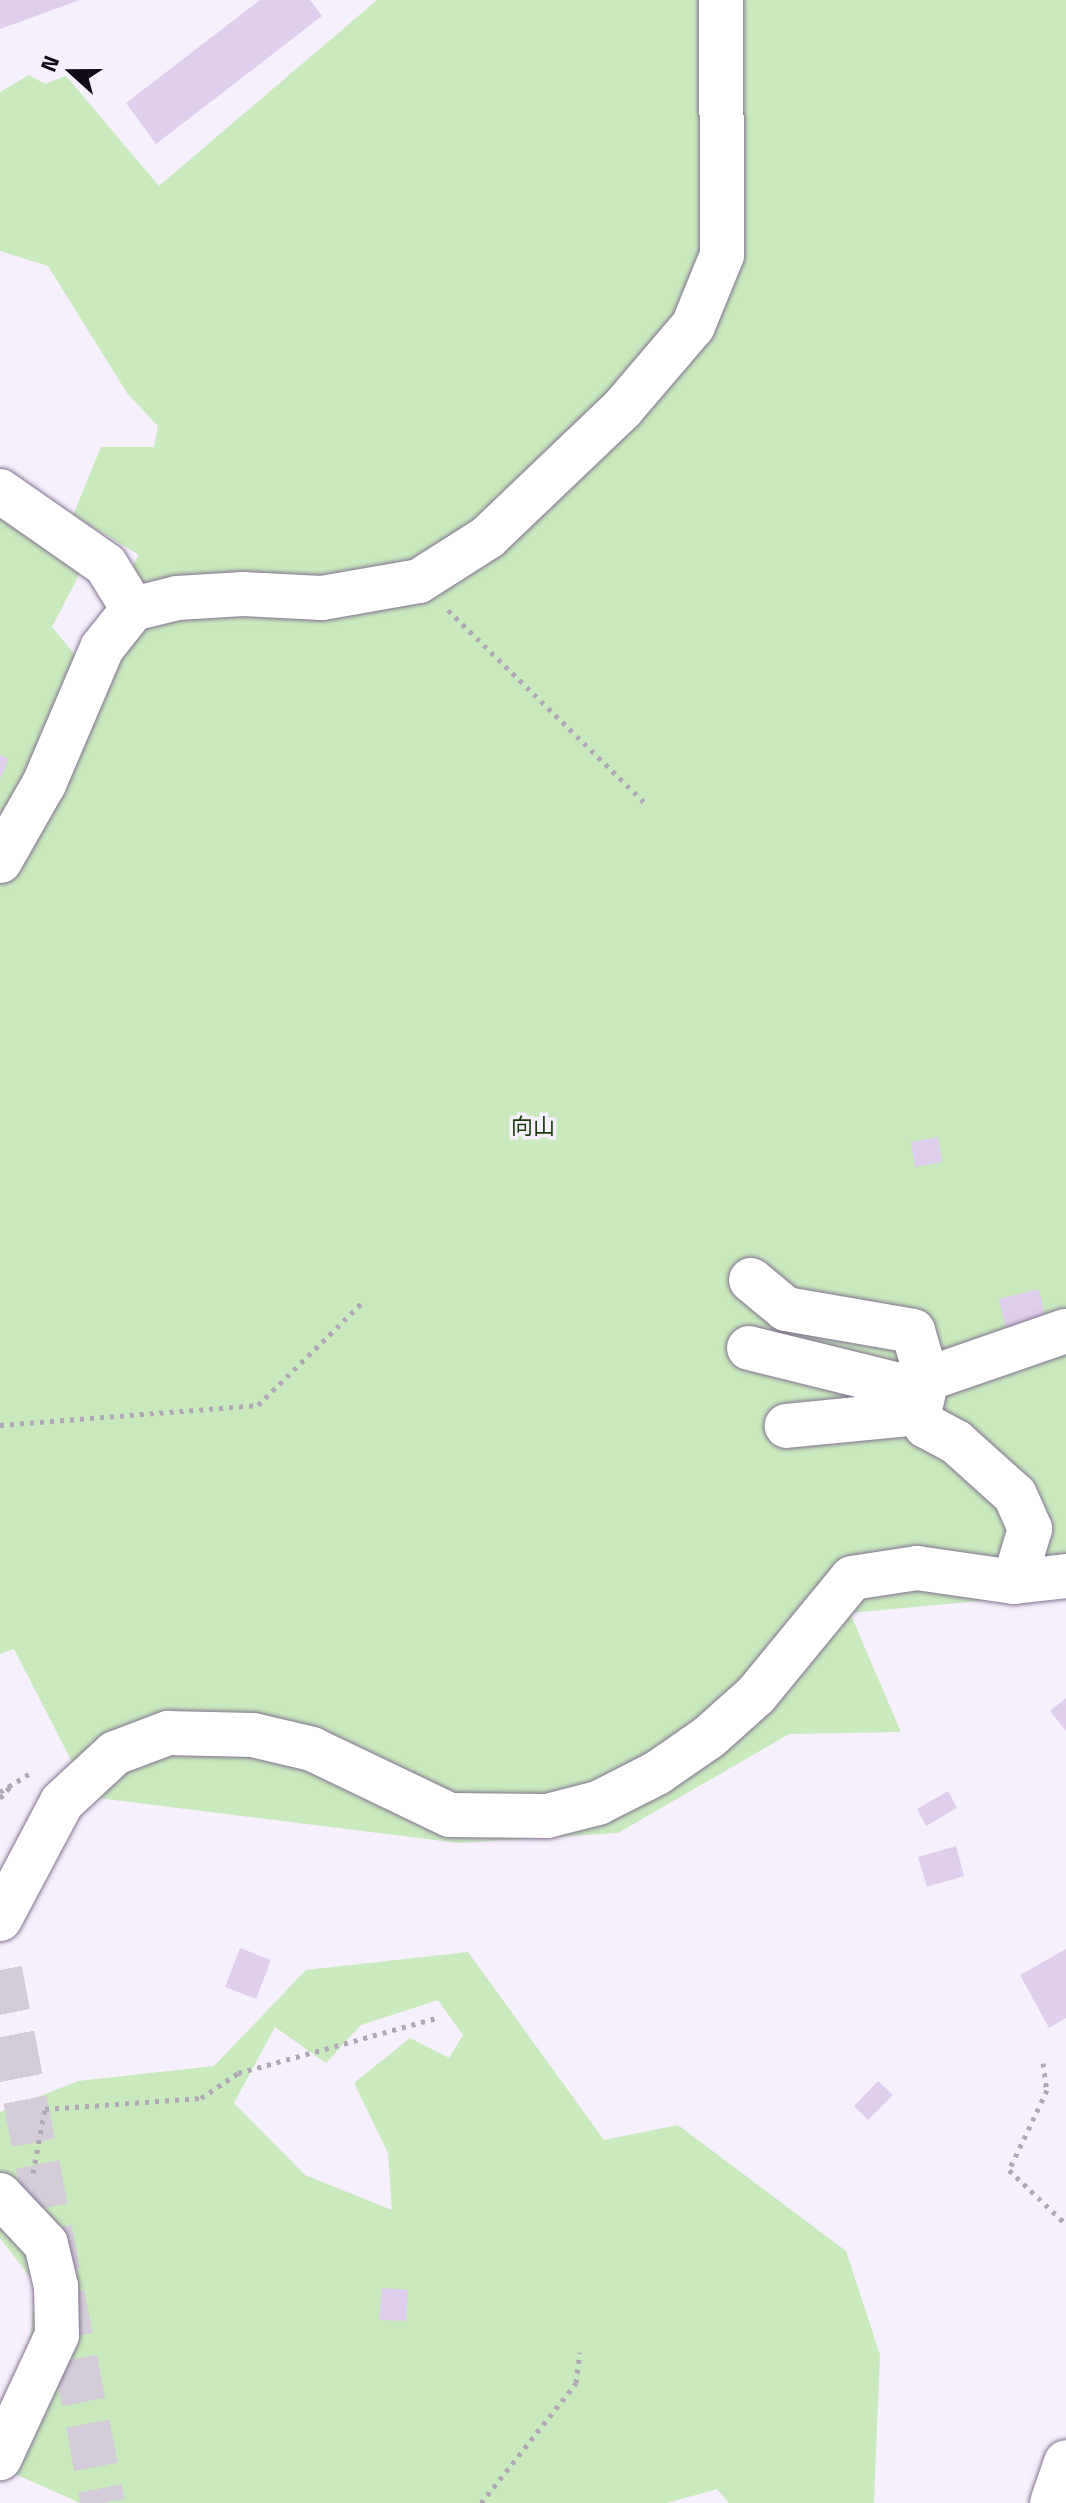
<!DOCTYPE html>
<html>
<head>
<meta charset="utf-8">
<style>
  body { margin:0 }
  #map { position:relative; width:1066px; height:2503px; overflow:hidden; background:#f6effc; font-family:"Titillium Web","Noto Sans JP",sans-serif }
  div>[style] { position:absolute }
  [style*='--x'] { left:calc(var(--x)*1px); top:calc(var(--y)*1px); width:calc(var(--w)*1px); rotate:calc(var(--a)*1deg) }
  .green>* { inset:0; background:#c8eabd }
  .building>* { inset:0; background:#e0ceee }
  .minor-tunnel>* { height:44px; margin-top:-22px; transform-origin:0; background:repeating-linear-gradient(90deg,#d4cdd9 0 44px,transparent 0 66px) }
  .path>* { height:5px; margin-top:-2.5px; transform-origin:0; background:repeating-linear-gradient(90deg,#b0a9b5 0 4px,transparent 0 10px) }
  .roads { filter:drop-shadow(0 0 2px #82728f) drop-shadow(0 0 2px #82728f) }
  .minor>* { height:44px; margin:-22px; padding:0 22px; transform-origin:22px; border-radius:22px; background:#fff }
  span { translate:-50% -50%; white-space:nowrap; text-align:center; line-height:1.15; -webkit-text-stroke:7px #f6effc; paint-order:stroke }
  .park-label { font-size:22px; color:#193a0b }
  .north { position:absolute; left:32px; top:32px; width:80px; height:80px; -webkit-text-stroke:6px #f6effc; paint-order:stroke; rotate:291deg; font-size:22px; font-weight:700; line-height:32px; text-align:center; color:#100a15 }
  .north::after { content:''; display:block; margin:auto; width:28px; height:36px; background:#100a15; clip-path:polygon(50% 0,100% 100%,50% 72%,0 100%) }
</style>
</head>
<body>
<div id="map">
  <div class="green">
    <div style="clip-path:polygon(377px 0,1066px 0,1066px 1593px,850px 1613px,901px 1732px,789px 1734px,618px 1833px,459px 1843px,90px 1797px,14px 1649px,0 1654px,0 515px,81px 571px,52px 627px,80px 661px,139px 555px,73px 515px,101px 447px,154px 447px,158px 426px,127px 393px,48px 266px,0 251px,0 92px,29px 75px,45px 84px,66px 76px,159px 186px)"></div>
    <div style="clip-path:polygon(evenodd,468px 1952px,604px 2140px,678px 2125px,846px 2251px,880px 2355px,874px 2503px,729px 2503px,717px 2489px,667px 2503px,80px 2503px,15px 2474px,36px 2285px,0 2238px,0 2112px,78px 2081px,214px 2066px,306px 1970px,468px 1952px,438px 2000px,463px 2035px,449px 2058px,410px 2038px,354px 2083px,388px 2153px,392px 2210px,305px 2175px,234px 2103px,275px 2027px,326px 2063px,361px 2025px,438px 2000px)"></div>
  </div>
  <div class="building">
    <div style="clip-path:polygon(0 0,80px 0,0 29px)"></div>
    <div style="clip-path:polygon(260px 0,310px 0,322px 16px,156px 144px,126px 103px)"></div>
    <div style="clip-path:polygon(0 755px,9px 759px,0 779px)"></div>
    <div style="clip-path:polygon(938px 1137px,942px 1162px,915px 1167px,911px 1142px)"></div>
    <div style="clip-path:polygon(1039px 1289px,1047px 1328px,1008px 1337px,999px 1299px)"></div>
    <div style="clip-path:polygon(1066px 1698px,1066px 1731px,1050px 1711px)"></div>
    <div style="clip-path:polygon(948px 1791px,957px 1808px,926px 1826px,917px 1809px)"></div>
    <div style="clip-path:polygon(956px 1846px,964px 1876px,927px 1887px,918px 1857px)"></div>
    <div style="clip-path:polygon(240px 1948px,271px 1960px,256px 1999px,225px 1987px)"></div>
    <div style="clip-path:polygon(1066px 1949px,1066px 2018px,1049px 2028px,1020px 1975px)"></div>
    <div style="clip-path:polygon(878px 2081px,893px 2095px,868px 2120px,854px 2106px)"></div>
    <div style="clip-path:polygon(382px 2288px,408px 2290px,406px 2321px,379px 2320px)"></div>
  </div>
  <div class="minor-tunnel">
    <div style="--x:0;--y:1970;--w:543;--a:79.06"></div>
  </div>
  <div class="path">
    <div style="--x:448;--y:610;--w:279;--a:44.4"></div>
    <div style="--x:0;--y:1425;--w:259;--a:-4.4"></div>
    <div style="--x:258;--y:1405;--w:150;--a:-44.5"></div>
    <div style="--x:0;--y:1792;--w:38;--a:-32"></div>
    <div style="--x:0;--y:1798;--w:15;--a:-48"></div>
    <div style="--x:1043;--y:2063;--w:27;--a:82"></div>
    <div style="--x:1047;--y:2090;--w:89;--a:115.4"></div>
    <div style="--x:1009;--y:2170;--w:79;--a:43.5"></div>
    <div style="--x:33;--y:2173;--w:65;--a:-79.4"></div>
    <div style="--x:45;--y:2109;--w:156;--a:-4"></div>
    <div style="--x:201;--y:2098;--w:45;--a:-34"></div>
    <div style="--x:238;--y:2073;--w:205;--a:-15.5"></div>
    <div style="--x:481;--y:2503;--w:153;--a:-51.6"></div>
    <div style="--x:576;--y:2383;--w:31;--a:-83"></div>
  </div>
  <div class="roads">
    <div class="minor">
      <div style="--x:0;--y:491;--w:129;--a:34.9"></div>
      <div style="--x:106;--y:565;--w:52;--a:58.5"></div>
      <div style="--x:0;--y:861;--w:89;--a:-60.3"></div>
      <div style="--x:44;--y:784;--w:148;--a:-66.9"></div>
      <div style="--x:102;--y:648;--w:50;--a:-51.5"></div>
      <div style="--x:133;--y:609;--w:45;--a:-14"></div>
      <div style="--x:177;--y:598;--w:66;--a:-3.5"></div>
      <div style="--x:243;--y:594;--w:79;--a:2.9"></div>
      <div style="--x:322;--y:598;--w:98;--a:-9.9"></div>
      <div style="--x:419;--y:581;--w:82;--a:-32.5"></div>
      <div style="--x:488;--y:537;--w:185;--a:-43.7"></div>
      <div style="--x:622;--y:409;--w:109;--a:-49.5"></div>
      <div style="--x:693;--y:326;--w:77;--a:-67.8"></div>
      <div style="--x:722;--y:255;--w:255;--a:-90.2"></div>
      <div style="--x:751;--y:1280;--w:45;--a:39.6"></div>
      <div style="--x:786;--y:1309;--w:129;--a:9.8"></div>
      <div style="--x:913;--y:1331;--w:50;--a:73.7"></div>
      <div style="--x:927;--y:1379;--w:147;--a:-19.1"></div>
      <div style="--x:749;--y:1348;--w:159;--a:13.9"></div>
      <div style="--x:903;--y:1386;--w:25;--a:-16"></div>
      <div style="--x:927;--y:1379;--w:35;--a:103"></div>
      <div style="--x:919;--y:1413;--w:133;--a:174.4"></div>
      <div style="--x:919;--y:1413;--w:15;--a:62"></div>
      <div style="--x:926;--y:1426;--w:34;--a:28"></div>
      <div style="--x:956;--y:1442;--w:79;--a:41.9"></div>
      <div style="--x:1015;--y:1495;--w:37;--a:66"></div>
      <div style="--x:1030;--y:1529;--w:55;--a:106.8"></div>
      <div style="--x:0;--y:1919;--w:132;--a:-62.1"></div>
      <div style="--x:62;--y:1802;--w:72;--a:-42.8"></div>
      <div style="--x:115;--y:1753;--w:57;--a:-20.7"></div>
      <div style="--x:168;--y:1733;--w:85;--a:1.3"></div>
      <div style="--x:253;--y:1735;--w:61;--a:13.3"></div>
      <div style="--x:312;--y:1749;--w:153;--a:25.6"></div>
      <div style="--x:450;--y:1815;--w:97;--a:0.6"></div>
      <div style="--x:547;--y:1816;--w:53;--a:-14.3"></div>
      <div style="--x:598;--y:1803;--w:66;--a:-27"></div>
      <div style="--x:657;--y:1773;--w:63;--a:-34.7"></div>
      <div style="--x:709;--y:1737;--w:63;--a:-41.8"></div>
      <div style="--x:756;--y:1695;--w:151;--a:-50.6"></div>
      <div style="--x:852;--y:1578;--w:66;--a:-8.7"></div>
      <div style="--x:917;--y:1568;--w:98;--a:8.2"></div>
      <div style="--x:1014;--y:1582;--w:52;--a:-6.6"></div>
      <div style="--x:0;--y:2195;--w:67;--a:46.8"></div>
      <div style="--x:46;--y:2244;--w:43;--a:76.6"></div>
      <div style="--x:56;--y:2286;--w:49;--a:88.8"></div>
      <div style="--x:57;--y:2335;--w:136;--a:114.9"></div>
      <div style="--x:1052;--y:2503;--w:43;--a:-71.1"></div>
    </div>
  </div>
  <div class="park-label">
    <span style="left:533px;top:1127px">向山</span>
  </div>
  <div class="north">N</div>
</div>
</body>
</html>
